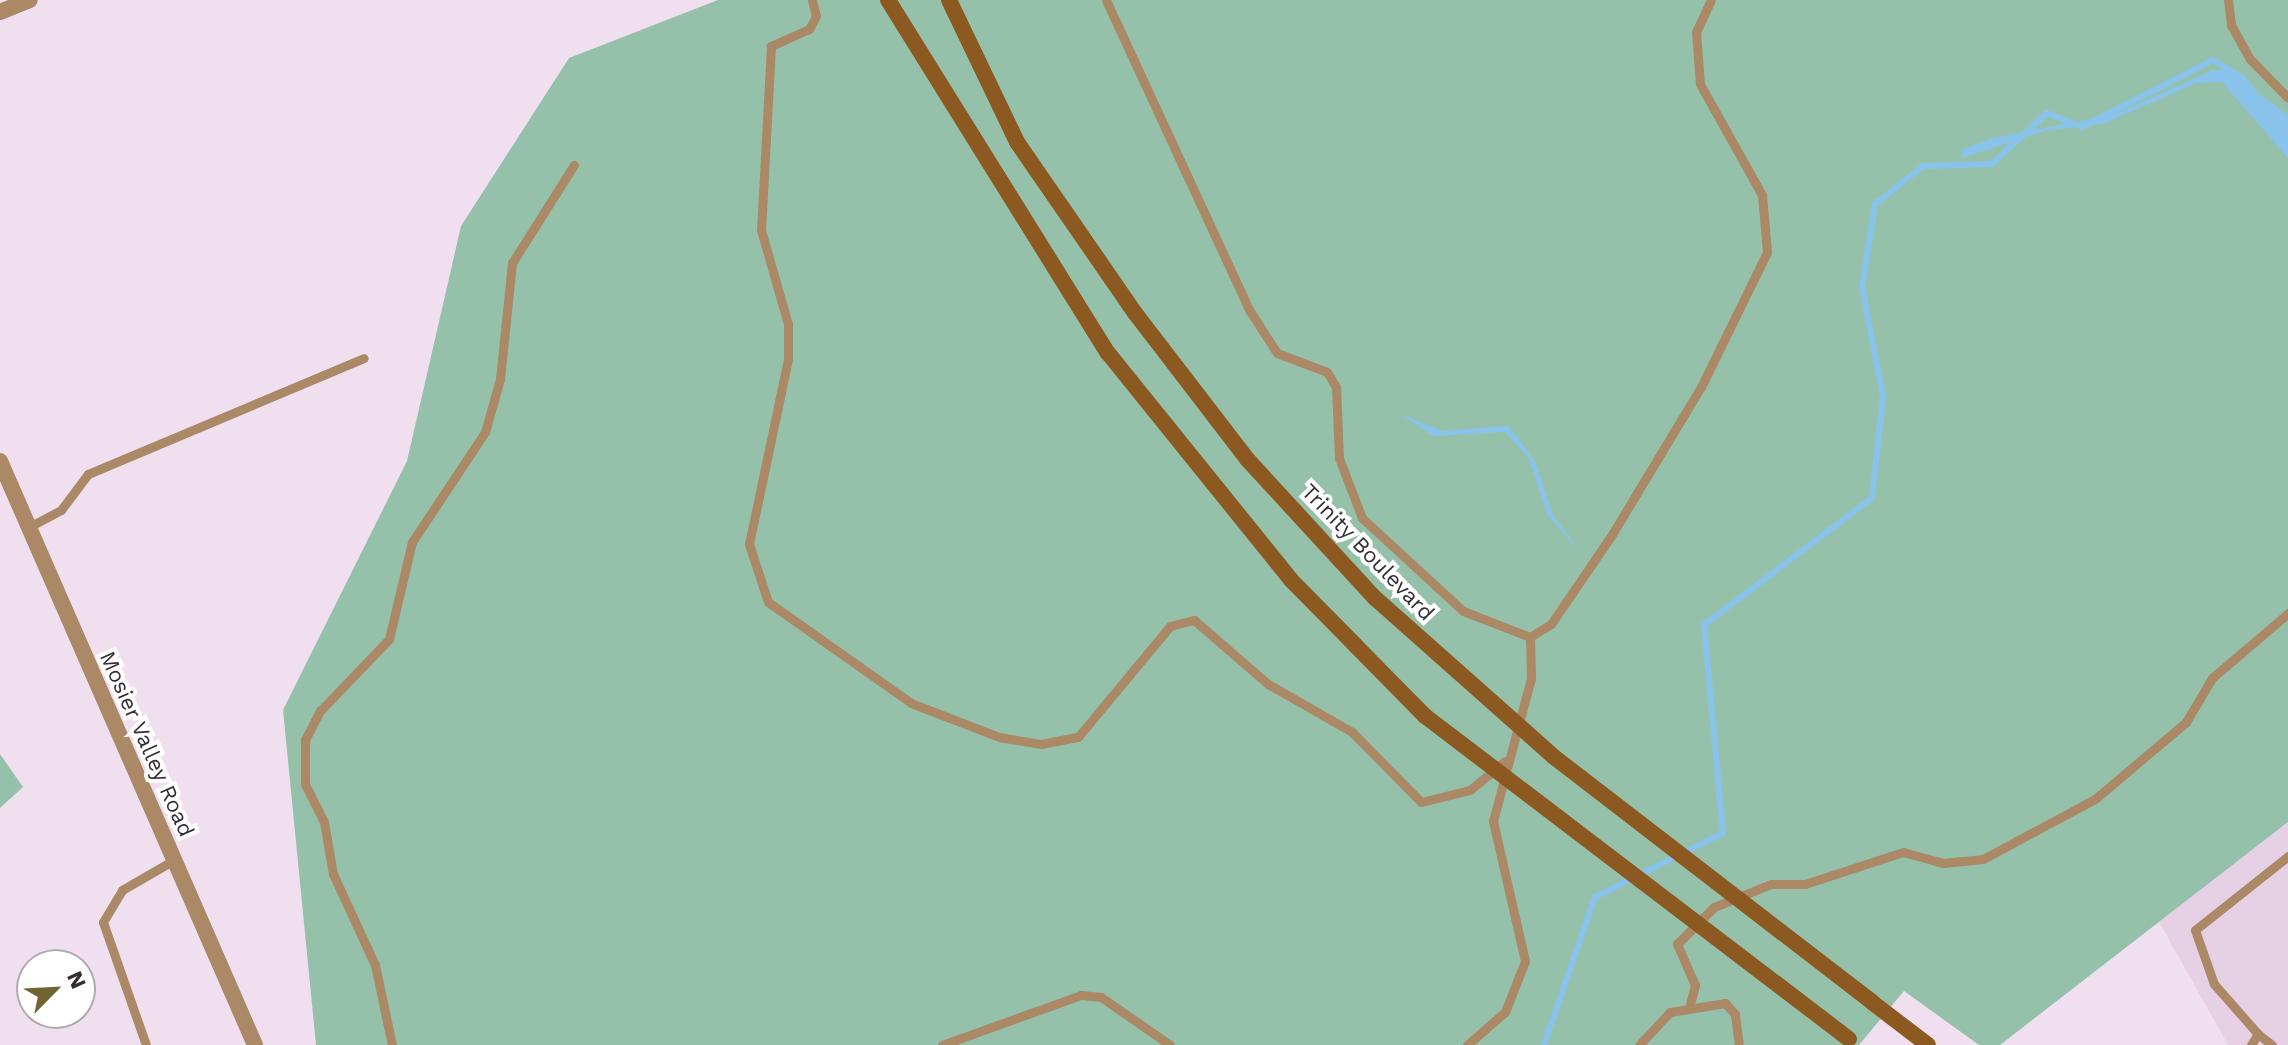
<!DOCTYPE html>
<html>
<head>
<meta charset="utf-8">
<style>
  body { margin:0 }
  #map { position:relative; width:2288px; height:1045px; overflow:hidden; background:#f0e0ef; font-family:"Work Sans",sans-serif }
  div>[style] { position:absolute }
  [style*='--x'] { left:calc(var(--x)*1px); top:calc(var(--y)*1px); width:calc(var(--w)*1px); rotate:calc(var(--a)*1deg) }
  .built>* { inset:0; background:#e5d0e4 }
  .green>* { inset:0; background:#95c1ab }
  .water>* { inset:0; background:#89c3eb }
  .stream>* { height:6px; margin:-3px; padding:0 3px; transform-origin:3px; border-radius:3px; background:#89c3eb }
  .lane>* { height:9px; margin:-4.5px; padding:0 4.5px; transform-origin:4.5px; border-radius:4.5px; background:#ab8866 }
  .street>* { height:16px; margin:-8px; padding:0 8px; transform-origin:8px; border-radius:8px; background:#ab8866 }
  .secondary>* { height:16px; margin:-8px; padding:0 8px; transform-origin:8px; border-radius:8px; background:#8c5a21 }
  .secondary-bridge>* { height:16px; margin:-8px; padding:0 8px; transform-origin:8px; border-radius:8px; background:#8c5a21 }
  span { translate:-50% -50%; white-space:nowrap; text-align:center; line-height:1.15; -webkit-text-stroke:8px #fff; paint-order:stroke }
  .street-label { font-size:22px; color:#342e34 }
  .north { position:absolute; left:16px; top:949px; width:80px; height:80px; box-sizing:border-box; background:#fff; border:2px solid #aeabae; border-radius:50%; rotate:66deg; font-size:22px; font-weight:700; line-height:32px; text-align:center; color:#342e34 }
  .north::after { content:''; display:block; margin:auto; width:28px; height:36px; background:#706532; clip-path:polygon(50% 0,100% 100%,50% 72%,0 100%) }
</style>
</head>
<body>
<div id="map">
  <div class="built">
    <div style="clip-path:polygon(2288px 822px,2288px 1045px,2228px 1045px,2159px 922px)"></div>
  </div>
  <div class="green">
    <div style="clip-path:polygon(718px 0,2288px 0,2288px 822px,2000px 1045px,1979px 1045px,1904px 991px,1859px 1045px,316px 1045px,283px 710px,407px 461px,461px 226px,569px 58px)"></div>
    <div style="clip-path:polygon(0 754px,23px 787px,0 808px)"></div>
  </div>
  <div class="water">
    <div style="clip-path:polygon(2213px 70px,2226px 70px,2288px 115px,2288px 158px,2222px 82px,2196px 83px,2103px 124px,2048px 130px,1962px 158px,1961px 150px,1993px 138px,2113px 115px)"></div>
    <div style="clip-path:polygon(1401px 414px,1442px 431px,1509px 426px,1535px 461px,1553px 515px,1580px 552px,1547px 514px,1529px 458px,1505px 432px,1433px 436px)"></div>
  </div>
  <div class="stream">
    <div style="--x:1544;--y:1045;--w:157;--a:-71"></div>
    <div style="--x:1595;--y:897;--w:143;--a:-26.6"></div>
    <div style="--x:1723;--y:833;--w:209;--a:-95.2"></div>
    <div style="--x:1704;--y:625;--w:211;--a:-37.1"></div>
    <div style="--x:1872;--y:498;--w:102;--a:-83.8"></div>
    <div style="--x:1883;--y:397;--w:112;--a:-100.8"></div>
    <div style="--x:1862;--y:287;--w:84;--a:-81.1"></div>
    <div style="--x:1875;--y:204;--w:61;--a:-38.4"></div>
    <div style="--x:1923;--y:166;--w:69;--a:-1.7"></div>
    <div style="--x:1992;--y:164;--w:75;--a:-42.8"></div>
    <div style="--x:2047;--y:113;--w:38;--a:22"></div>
    <div style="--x:2082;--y:127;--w:147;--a:-27.1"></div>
    <div style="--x:2213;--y:60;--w:35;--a:31"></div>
    <div style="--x:2243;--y:78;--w:26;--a:53"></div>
  </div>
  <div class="lane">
    <div style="--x:812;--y:0;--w:16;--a:76"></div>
    <div style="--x:816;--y:16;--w:15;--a:118"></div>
    <div style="--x:809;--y:29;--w:42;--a:155.9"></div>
    <div style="--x:771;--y:46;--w:184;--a:93.1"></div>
    <div style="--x:761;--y:230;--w:98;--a:74"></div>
    <div style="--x:788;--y:324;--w:35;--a:90"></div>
    <div style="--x:788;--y:359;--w:189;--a:101.9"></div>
    <div style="--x:749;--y:544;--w:61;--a:71.9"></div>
    <div style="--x:768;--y:602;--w:175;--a:35.2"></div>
    <div style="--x:911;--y:703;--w:94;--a:21.1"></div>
    <div style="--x:999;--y:737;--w:43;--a:9.5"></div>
    <div style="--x:1041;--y:744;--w:38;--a:-11"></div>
    <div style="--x:1078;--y:737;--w:144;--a:-50.3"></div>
    <div style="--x:1170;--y:626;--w:25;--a:-14"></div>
    <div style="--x:1194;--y:620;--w:98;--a:40.9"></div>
    <div style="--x:1268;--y:684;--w:97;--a:29.7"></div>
    <div style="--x:1352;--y:732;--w:98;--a:45.4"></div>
    <div style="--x:1421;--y:802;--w:50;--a:-13.8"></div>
    <div style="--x:1470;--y:790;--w:45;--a:-39.6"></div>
    <div style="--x:1106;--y:0;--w:343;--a:65.2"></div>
    <div style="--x:1250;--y:311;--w:50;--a:57.3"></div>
    <div style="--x:1277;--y:353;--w:53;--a:20.8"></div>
    <div style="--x:1327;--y:372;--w:17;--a:59"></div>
    <div style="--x:1336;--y:387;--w:71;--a:87.6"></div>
    <div style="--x:1339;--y:458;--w:64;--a:69"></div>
    <div style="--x:1362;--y:518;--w:137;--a:42.6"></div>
    <div style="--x:1463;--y:611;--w:72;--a:21.2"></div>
    <div style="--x:2228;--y:0;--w:25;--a:83"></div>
    <div style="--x:2231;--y:25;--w:39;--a:61"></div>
    <div style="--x:2250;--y:59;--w:54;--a:45.7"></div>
    <div style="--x:29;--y:527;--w:36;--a:-28"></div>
    <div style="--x:61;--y:510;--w:45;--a:-53.1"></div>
    <div style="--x:88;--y:474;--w:299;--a:-22.8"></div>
    <div style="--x:1530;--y:637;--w:25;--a:-32"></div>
    <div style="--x:1551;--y:624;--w:107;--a:-55.7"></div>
    <div style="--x:1611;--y:536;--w:174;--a:-58.9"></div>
    <div style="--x:1701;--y:387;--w:150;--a:-63.9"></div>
    <div style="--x:1767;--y:252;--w:57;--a:-95"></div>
    <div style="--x:1762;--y:195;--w:127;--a:-119.2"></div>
    <div style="--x:1700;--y:84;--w:52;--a:-94.4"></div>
    <div style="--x:1696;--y:32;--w:35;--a:-65"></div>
    <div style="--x:1690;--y:1004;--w:20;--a:-75"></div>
    <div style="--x:1695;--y:985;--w:45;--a:-113.7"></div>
    <div style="--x:1677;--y:944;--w:52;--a:-45"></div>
    <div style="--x:1714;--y:907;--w:61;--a:-22"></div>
    <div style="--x:1771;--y:884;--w:34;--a:0"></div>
    <div style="--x:1805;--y:884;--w:103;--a:-18.1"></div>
    <div style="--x:1903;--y:852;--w:41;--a:15.4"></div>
    <div style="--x:1943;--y:863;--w:40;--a:-5.7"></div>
    <div style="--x:1983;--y:859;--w:127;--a:-28.2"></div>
    <div style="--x:2095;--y:799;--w:119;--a:-40.2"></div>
    <div style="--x:2186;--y:722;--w:51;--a:-59.4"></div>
    <div style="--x:2212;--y:678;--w:100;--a:-40.5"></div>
    <div style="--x:2258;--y:1034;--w:18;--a:38"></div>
    <div style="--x:146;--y:1045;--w:130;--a:-109.3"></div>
    <div style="--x:103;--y:922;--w:37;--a:-59"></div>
    <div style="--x:122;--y:890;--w:60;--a:-30"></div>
    <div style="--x:392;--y:1045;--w:82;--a:-102"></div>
    <div style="--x:375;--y:965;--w:100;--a:-114.8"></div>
    <div style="--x:333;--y:874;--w:53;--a:-99.8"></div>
    <div style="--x:324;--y:822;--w:42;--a:-116.6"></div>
    <div style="--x:305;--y:784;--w:44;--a:-90"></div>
    <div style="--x:305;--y:740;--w:33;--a:-63"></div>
    <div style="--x:320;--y:711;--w:100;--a:-46.2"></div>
    <div style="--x:389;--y:639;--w:100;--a:-76.7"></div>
    <div style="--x:412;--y:542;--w:132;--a:-56.4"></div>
    <div style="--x:485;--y:432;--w:55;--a:-74.2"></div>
    <div style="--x:500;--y:379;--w:117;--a:-84.1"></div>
    <div style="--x:512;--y:263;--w:116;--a:-57.7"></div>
    <div style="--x:942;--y:1045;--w:148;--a:-19.8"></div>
    <div style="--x:1081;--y:995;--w:20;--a:6"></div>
    <div style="--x:1101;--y:997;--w:84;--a:34.8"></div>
    <div style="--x:1467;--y:1045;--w:50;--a:-41"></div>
    <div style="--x:1505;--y:1012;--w:55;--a:-68.6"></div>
    <div style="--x:1525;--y:961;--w:144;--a:-102.9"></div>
    <div style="--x:1493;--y:821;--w:148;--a:-75.1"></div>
    <div style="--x:1531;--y:678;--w:41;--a:-91.4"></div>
    <div style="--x:1639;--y:1045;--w:45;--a:-46.8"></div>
    <div style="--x:1670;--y:1012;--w:56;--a:-9.3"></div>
    <div style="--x:1725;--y:1003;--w:15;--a:48"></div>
    <div style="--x:1735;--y:1014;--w:31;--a:83"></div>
    <div style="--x:2251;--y:1045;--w:13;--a:-58"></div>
    <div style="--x:2258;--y:1034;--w:67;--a:-131.3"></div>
    <div style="--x:2214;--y:984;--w:57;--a:-109.4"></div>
    <div style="--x:2195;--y:930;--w:119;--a:-38.5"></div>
  </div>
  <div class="street">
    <div style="--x:0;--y:12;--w:32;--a:-22"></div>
    <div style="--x:0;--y:461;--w:637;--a:66.41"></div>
  </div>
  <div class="secondary">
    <div style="--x:888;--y:0;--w:416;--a:58.1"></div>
    <div style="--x:1108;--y:353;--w:292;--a:51.1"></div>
    <div style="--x:1291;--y:580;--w:93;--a:45.4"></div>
    <div style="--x:949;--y:0;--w:157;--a:64.4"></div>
    <div style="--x:1017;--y:142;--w:208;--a:55.4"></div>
    <div style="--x:1135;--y:313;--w:184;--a:52.5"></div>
    <div style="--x:1247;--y:459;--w:189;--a:47.4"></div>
    <div style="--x:1873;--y:1003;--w:69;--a:37.4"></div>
  </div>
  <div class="secondary-bridge">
    <div style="--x:1375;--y:598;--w:239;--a:41.6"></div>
    <div style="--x:1554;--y:757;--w:403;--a:37.6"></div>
    <div style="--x:1356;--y:646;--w:98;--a:45.4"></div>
    <div style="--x:1425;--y:716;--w:533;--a:37.3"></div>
  </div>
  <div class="street-label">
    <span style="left:1368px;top:552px;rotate:46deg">Trinity Boulevard</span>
    <span style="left:147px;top:744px;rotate:66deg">Mosier Valley Road</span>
  </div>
  <div class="north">N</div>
</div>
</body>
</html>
